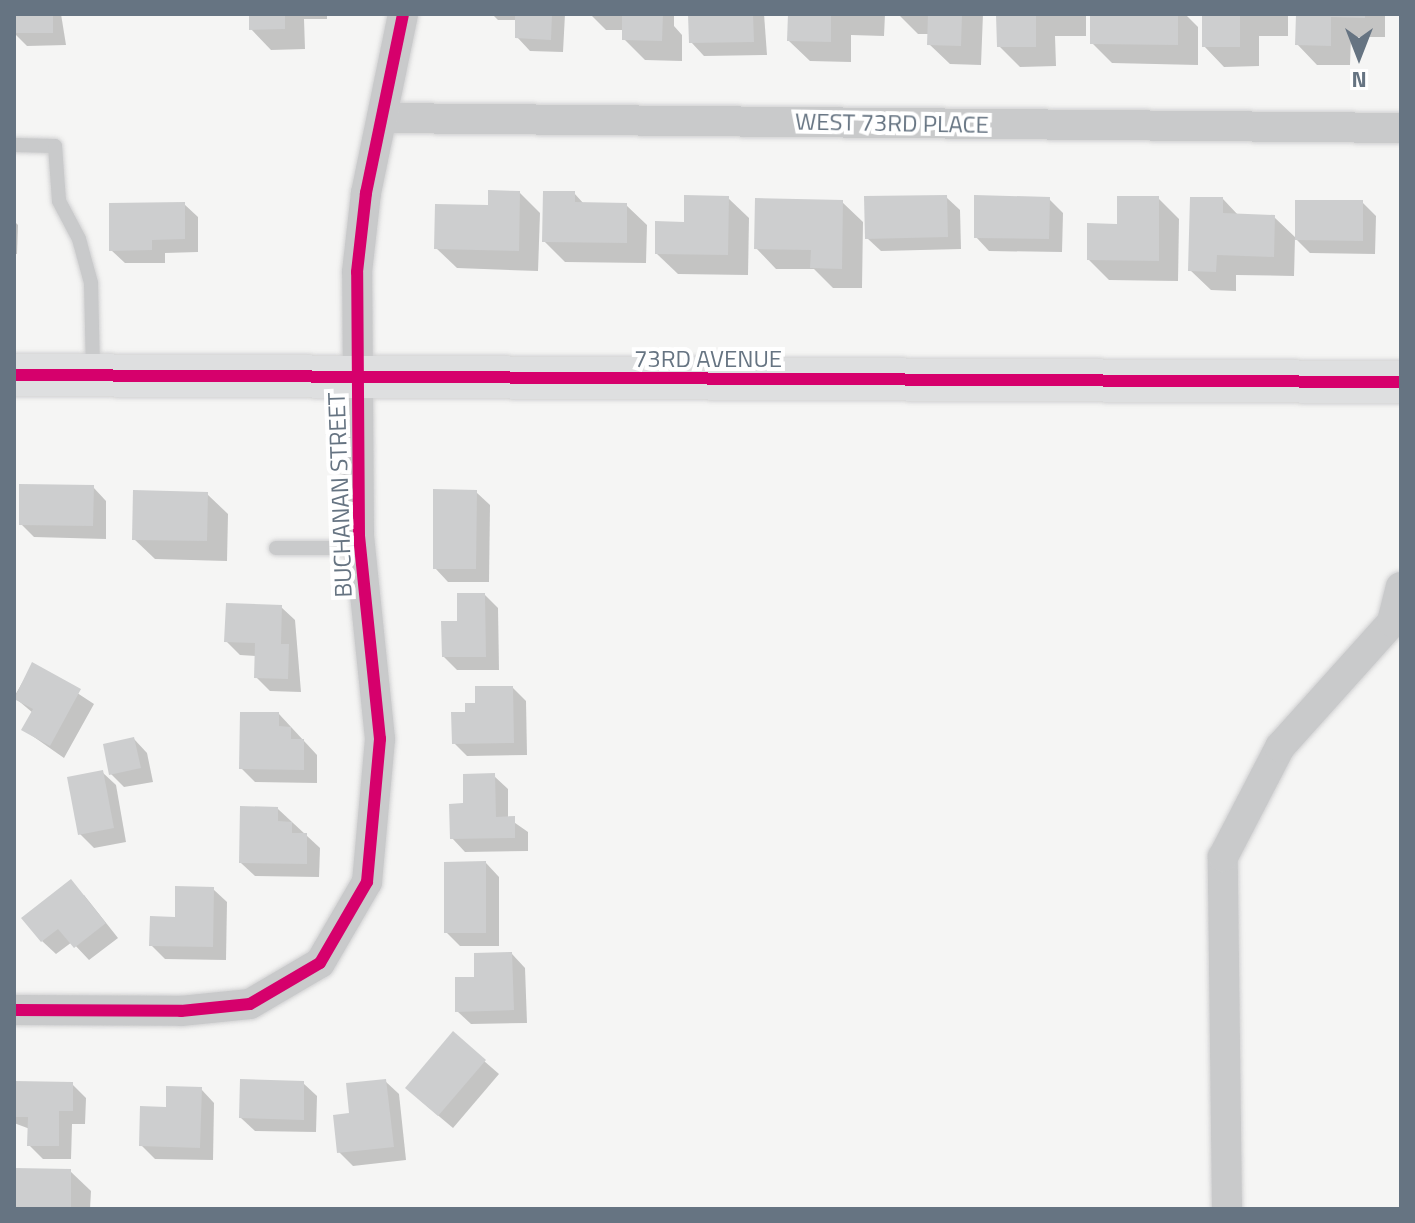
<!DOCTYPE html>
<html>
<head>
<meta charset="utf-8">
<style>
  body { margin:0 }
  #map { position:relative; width:1415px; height:1223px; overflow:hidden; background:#f5f5f4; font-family:"Titillium Web",sans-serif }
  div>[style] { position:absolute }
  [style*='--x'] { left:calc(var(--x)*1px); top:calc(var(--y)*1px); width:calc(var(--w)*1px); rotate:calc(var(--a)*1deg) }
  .shadow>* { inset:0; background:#0003 }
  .building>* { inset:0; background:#cdcecf }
  .roads { filter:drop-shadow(0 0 2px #d1d1d2) drop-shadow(0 0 2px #d1d1d2) }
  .lane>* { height:14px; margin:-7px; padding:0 7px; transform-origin:7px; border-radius:7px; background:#c9cacb }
  .street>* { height:30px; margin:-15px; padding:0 15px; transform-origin:15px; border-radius:15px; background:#c9cacb }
  .secondary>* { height:42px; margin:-21px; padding:0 21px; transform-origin:21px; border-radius:21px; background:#dedfe0 }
  .cycleway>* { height:12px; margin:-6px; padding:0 6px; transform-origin:6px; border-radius:6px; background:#d6006c }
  span { translate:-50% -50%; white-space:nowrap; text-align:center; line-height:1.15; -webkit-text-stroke:8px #fff; paint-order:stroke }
  .street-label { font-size:24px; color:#667482 }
  .frame { position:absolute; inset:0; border:16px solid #667482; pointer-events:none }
  .north { position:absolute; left:1319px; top:16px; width:80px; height:80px; -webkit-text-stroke:6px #fff; paint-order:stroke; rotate:180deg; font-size:22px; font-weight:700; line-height:32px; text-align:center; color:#667482 }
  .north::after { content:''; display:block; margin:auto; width:28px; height:36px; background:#667482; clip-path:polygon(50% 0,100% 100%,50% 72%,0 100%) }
</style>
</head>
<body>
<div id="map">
  <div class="shadow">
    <div style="clip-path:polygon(14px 14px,61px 14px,66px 45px,27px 46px,14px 33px)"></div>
    <div style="clip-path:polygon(251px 14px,327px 14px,327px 19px,304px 19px,305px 49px,271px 50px,251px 29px)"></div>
    <div style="clip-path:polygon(492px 14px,565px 14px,563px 52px,530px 51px,517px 37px,517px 20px,498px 20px)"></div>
    <div style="clip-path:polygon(590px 14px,674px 14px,674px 26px,682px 35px,682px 61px,645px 60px,624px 39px,624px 30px,606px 30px)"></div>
    <div style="clip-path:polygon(690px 14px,764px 14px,767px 55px,704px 56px,691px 42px)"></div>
    <div style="clip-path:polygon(790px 14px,885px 14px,884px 36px,851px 35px,851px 62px,810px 61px,789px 41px)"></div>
    <div style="clip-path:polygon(898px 14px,983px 14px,981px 65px,950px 64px,929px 44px,929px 34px,918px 34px)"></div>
    <div style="clip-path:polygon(998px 14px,1086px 14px,1086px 36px,1055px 36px,1056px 66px,1020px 67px,999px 46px)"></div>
    <div style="clip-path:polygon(1092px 14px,1185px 14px,1198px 27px,1198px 65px,1112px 63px,1092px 43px)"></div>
    <div style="clip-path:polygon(1204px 14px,1288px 14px,1288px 36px,1259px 36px,1259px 66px,1224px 67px,1204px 46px)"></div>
    <div style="clip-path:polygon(1298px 14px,1385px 14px,1385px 37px,1351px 37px,1350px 65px,1317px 65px,1297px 44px)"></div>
    <div style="clip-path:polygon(520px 193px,540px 213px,538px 271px,457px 268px,436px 248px,490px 207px)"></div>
    <div style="clip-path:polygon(574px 193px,584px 204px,626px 205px,647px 225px,646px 263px,565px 262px,544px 241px)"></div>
    <div style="clip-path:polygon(946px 197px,960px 210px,961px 249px,881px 251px,867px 238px)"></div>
    <div style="clip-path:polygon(728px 198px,749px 218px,748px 275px,678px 274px,657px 254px,686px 224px)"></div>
    <div style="clip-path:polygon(1158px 198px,1179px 219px,1178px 281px,1109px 280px,1089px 260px,1119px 226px)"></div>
    <div style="clip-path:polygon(1049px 199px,1063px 213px,1062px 252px,989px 251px,976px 237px)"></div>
    <div style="clip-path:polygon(1223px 199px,1239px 216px,1274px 217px,1297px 239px,1362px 202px,1376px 216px,1375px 254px,1310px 253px,1295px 238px,1294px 276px,1236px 275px,1236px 291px,1211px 290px,1190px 270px)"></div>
    <div style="clip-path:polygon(842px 202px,863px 222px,862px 288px,833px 288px,814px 269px,776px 269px,756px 248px)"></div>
    <div style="clip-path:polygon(184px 204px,198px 217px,198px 252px,165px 253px,165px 263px,125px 263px,111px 250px)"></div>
    <div style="clip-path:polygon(14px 221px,18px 225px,17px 254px,14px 254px)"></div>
    <div style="clip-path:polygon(93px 487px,106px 501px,106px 539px,34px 537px,21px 524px)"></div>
    <div style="clip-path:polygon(476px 492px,490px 505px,489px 582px,448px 582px,435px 568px)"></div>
    <div style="clip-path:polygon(207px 494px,228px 514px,227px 561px,155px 559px,134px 539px)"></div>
    <div style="clip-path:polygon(485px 595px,498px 608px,499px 670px,457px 670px,444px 657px,459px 623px)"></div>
    <div style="clip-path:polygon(281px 607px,295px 620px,301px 692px,270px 691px,256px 677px,257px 656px,240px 655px,226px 641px)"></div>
    <div style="clip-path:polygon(33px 664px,94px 704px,64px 758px,24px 730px,33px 713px,14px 697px)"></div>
    <div style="clip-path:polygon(513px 688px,526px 701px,527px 755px,467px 756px,454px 743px,467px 714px)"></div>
    <div style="clip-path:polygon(279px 714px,317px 755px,317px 783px,255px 782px,241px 768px)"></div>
    <div style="clip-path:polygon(134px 739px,147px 753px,153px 782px,124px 787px,111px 774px)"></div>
    <div style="clip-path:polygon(102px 772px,116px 785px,126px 842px,94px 848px,80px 834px)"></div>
    <div style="clip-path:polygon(494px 776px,508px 789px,508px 818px,528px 832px,528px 851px,465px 852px,452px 838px,465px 805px)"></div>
    <div style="clip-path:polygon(278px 809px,320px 848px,319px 877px,255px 876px,241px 863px)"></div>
    <div style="clip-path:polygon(486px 863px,499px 877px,499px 946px,460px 946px,446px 932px)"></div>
    <div style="clip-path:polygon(213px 889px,227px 902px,226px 960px,165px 959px,151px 945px)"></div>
    <div style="clip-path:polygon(84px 895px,118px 938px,89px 960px,72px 942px,56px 954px,42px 941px)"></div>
    <div style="clip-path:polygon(512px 954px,525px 968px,527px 1023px,471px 1024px,457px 1011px,476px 979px)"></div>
    <div style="clip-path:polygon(453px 1034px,499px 1074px,453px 1128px,421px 1101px)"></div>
    <div style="clip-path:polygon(385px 1081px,399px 1094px,406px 1160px,353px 1166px,339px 1152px,352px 1115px)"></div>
    <div style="clip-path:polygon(14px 1083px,72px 1084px,86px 1098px,85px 1124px,72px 1124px,71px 1159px,43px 1159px,29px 1145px,30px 1129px,14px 1123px)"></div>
    <div style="clip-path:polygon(303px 1083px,317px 1096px,316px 1132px,255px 1131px,241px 1118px)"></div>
    <div style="clip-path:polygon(201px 1089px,214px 1103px,213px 1160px,155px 1159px,141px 1145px,167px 1109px)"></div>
    <div style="clip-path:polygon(14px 1170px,70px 1171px,91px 1191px,90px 1209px,14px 1209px)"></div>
  </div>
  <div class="building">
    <div style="clip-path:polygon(14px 14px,53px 14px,53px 33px,14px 33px)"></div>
    <div style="clip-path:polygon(249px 14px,285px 14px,285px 29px,249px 30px)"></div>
    <div style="clip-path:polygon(515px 14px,552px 14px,551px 40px,515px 38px)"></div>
    <div style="clip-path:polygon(622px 14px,663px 14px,662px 41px,622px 40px)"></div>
    <div style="clip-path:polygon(688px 14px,753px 14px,754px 42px,689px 43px)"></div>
    <div style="clip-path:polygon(788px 14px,831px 14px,831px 42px,787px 41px)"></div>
    <div style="clip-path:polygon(928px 14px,962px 14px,961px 46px,927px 45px)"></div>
    <div style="clip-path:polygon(996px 14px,1036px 14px,1036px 47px,997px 47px)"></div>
    <div style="clip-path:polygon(1090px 14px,1178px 14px,1178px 45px,1090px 44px)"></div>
    <div style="clip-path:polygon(1202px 14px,1240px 14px,1240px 47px,1202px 47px)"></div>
    <div style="clip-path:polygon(1296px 14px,1365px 14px,1365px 18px,1331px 17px,1331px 46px,1295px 45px)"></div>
    <div style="clip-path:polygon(488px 190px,520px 191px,519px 251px,434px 249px,435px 204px,488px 205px)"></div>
    <div style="clip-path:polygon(543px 191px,575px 191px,575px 202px,627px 203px,627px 243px,542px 242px)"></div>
    <div style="clip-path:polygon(684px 195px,729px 196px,728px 255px,655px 254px,655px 221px,684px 222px)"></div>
    <div style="clip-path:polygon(947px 195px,948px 237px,865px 239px,864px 196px)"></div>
    <div style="clip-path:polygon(974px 195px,1050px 197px,1049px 239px,974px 238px)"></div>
    <div style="clip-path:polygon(1117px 196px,1159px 196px,1159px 261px,1087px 260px,1087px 223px,1117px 224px)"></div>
    <div style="clip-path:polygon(1190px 197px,1223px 197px,1223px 213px,1275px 215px,1274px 257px,1217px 255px,1216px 272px,1188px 271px)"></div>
    <div style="clip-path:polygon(755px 198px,843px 200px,842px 269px,810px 268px,811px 250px,754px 249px)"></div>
    <div style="clip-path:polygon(1295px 200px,1363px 200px,1363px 241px,1295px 240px)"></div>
    <div style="clip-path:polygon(185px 202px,185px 239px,152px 240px,152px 250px,109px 251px,109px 203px)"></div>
    <div style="clip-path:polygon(19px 484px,94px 485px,93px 526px,19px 525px)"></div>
    <div style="clip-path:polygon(433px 489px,477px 490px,476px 569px,433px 569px)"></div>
    <div style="clip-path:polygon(133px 490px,208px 492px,207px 541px,132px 540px)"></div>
    <div style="clip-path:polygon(457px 593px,485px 593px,486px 657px,442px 657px,441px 621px,457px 621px)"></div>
    <div style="clip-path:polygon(226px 603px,282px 605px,281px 644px,289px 644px,288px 679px,254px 678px,255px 643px,224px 642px)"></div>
    <div style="clip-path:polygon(32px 662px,81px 689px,50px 746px,21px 730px,33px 709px,14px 699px)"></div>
    <div style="clip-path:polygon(475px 686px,513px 686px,514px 743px,452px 744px,451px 712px,465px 712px,465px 703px,475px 703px)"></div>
    <div style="clip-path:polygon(240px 712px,279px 712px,279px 726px,291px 727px,291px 739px,304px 739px,304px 770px,239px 769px)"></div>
    <div style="clip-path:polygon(134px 737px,141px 768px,109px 775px,103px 744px)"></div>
    <div style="clip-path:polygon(103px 770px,114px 828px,78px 835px,67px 777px)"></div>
    <div style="clip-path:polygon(495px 773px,496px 817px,515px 816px,515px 838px,450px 839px,449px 804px,463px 803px,463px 774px)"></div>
    <div style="clip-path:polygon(240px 806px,278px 807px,278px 821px,292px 822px,292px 833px,307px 833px,307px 864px,239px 863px)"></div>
    <div style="clip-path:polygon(486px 861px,486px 933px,444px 933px,444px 862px)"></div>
    <div style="clip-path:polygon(71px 879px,106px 923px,74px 948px,58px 929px,41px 942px,21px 918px)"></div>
    <div style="clip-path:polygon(175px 886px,214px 887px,213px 947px,149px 946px,150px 916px,175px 917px)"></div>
    <div style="clip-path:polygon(512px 952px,514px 1010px,455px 1012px,455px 977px,474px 977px,474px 953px)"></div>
    <div style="clip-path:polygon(453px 1031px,486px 1060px,438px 1116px,405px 1088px)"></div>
    <div style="clip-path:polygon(240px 1079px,304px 1081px,304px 1120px,239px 1118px)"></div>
    <div style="clip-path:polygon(386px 1079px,394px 1147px,337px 1153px,333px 1115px,349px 1113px,346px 1083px)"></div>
    <div style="clip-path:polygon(14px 1081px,73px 1082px,73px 1111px,59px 1111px,59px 1146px,27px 1146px,28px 1117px,14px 1117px)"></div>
    <div style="clip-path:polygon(166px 1086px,202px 1087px,200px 1148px,139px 1146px,140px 1106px,166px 1107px)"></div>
    <div style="clip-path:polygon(14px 1168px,71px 1169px,71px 1209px,14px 1209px)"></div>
  </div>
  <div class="roads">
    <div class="lane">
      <div style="--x:14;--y:145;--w:41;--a:1.4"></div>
      <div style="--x:55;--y:146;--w:55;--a:85.8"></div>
      <div style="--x:59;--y:201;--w:43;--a:62.2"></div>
      <div style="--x:79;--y:239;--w:46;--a:74.7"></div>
      <div style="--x:91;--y:283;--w:89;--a:88.7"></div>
      <div style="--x:276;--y:548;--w:85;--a:0"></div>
    </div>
    <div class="street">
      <div style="--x:382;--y:118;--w:1019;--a:0.56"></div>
      <div style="--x:14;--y:1010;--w:167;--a:0.3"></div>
      <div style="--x:181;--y:1011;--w:69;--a:-5.8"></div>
      <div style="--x:250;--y:1004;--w:81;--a:-30.4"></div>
      <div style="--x:320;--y:963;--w:94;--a:-59.9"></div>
      <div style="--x:367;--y:882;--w:144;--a:-84.8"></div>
      <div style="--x:380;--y:739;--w:205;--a:-95.9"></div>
      <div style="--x:359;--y:535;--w:263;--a:-90.4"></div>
      <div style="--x:357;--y:272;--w:80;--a:-83.5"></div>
      <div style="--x:366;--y:193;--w:183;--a:-78.3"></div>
      <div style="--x:1227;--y:1209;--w:352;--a:-90.7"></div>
      <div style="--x:1223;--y:857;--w:124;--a:-62.6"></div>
      <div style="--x:1280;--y:747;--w:168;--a:-48.1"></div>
      <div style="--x:1392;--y:622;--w:36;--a:-76"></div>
    </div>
    <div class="secondary">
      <div style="--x:14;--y:375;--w:1387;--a:0.29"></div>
    </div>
  </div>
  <div class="cycleway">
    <div style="--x:14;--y:375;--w:1387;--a:0.29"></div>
    <div style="--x:14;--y:1010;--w:167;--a:0.3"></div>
    <div style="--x:181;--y:1011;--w:69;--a:-5.8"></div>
    <div style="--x:250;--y:1004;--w:81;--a:-30.4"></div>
    <div style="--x:320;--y:963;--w:94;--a:-59.9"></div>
    <div style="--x:367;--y:882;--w:144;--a:-84.8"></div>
    <div style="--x:380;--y:739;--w:205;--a:-95.9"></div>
    <div style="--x:359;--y:535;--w:263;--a:-90.4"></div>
    <div style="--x:357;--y:272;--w:80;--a:-83.5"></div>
    <div style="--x:366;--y:193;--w:183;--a:-78.3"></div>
  </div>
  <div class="street-label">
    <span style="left:892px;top:123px;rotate:1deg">WEST 73RD PLACE</span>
    <span style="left:708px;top:359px">73RD AVENUE</span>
    <span style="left:340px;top:495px;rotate:-92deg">BUCHANAN STREET</span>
  </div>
  <div class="frame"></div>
  <div class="north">N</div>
</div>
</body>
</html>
